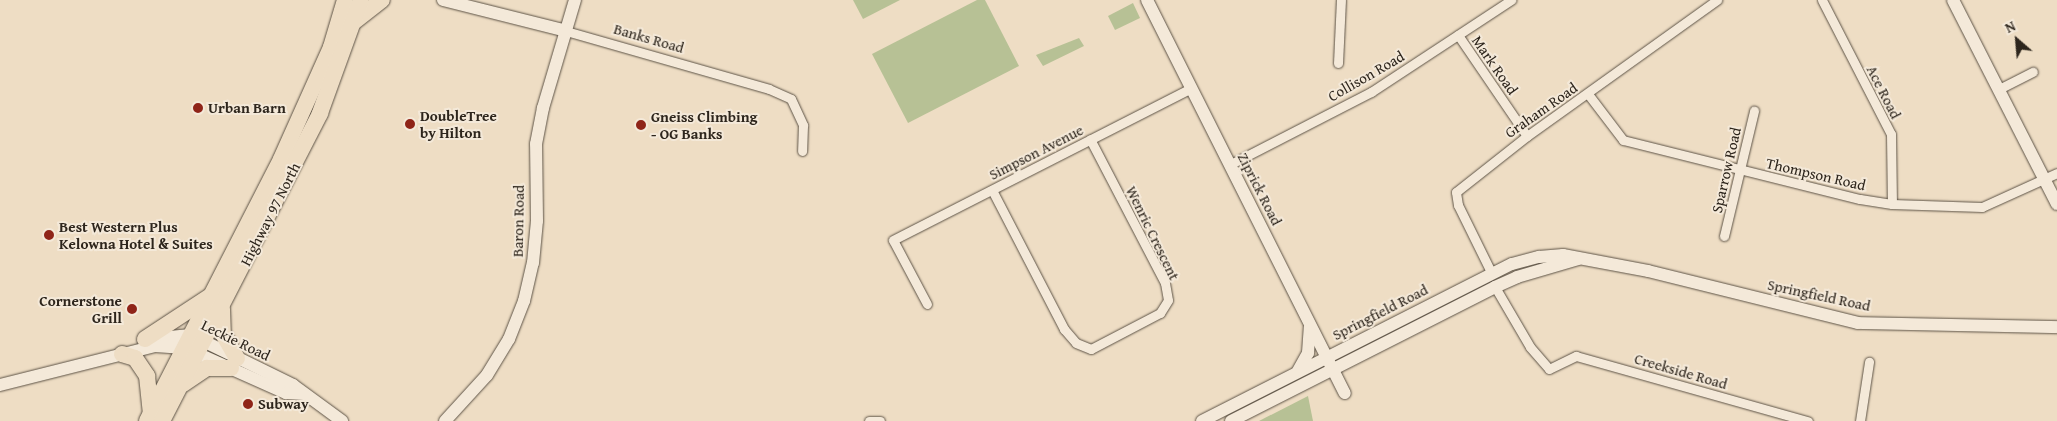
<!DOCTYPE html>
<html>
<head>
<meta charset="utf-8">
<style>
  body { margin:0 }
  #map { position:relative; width:2057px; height:421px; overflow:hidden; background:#eeddc4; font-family:"Gentium Book Plus",serif }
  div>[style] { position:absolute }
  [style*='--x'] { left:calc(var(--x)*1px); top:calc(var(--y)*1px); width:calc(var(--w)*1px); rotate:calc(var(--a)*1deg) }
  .green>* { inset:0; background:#b7c195 }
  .roads { filter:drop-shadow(0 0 1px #5d5346) drop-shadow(0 0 1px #5d5346) }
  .street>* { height:9px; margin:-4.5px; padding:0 4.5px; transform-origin:4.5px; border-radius:4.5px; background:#f4e9d9 }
  .secondary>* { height:12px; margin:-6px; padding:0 6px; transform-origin:6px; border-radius:6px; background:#f4e9d9 }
  .highway>* { height:16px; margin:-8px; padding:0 8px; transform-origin:8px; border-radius:8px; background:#eeddc4 }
  .dots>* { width:14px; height:14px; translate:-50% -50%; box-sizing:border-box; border:2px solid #f4e9d9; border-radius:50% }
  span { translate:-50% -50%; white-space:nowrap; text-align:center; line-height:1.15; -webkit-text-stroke:4px #f4e9d9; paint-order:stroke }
  .street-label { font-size:15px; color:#2d251c }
  .poi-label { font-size:15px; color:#2d251c; font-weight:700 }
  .left { translate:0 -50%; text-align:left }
  .right { translate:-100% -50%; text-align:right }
  .north { position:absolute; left:1992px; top:15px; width:50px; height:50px; -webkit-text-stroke:4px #f4e9d9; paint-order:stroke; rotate:333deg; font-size:14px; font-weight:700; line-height:20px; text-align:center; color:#2d251c }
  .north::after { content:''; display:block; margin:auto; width:18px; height:22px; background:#2d251c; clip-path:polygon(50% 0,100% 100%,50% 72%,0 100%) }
</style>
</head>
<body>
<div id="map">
  <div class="green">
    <div style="clip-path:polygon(853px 0,900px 0,863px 19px)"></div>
    <div style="clip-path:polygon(977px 0,985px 0,1019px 66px,908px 123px,872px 54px)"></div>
    <div style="clip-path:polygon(1133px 3px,1140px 18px,1115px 30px,1108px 16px)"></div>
    <div style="clip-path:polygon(1079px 38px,1084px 46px,1043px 66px,1036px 55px)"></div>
    <div style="clip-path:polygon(1308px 396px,1313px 421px,1259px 421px)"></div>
  </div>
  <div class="roads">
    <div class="street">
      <div style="--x:1822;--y:0;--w:151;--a:62.8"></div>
      <div style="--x:1891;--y:134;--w:70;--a:89.2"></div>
      <div style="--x:566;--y:31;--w:211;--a:15.9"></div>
      <div style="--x:769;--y:89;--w:24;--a:24"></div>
      <div style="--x:791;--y:99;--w:29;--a:65"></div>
      <div style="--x:803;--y:125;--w:26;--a:92"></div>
      <div style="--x:1458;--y:35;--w:122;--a:55.7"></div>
      <div style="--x:1338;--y:63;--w:63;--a:-87.3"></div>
      <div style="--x:1999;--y:89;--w:38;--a:-27"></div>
      <div style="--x:1588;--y:94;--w:58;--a:52.7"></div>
      <div style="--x:1623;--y:140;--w:244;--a:14"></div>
      <div style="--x:1860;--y:199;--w:32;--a:9"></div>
      <div style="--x:1892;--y:204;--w:90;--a:1.9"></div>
      <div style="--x:1982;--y:207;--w:82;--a:-24.4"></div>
      <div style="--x:1229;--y:165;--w:160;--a:-27.2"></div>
      <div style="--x:1371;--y:92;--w:168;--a:-33.3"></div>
      <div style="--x:992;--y:190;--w:157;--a:62.6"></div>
      <div style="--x:1064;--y:329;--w:18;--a:49"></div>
      <div style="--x:1076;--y:343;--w:16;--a:22"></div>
      <div style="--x:1091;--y:349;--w:78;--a:-27.6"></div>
      <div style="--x:1160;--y:313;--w:15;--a:-58"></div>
      <div style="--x:1168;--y:300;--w:17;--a:-100"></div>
      <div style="--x:1165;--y:283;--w:162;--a:-117.5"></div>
      <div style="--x:1724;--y:236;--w:129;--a:-76.5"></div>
      <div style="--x:1492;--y:274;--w:77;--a:-116.2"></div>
      <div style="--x:1458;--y:205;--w:13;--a:-99"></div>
      <div style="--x:1456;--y:192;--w:90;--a:-38.3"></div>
      <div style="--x:1527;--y:136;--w:234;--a:-35.6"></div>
      <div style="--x:1495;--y:287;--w:69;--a:59.7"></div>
      <div style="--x:1530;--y:347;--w:29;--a:49"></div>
      <div style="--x:1549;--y:369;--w:30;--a:-26"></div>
      <div style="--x:1576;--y:356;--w:241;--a:15.7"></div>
      <div style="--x:927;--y:304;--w:72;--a:-118"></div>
      <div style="--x:893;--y:240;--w:335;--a:-27"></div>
      <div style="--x:869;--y:421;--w:11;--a:0"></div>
      <div style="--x:1860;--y:421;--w:60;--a:-81.3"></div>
    </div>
    <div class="secondary">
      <div style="--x:443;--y:0;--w:127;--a:14.1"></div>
      <div style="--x:1147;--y:0;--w:440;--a:63.3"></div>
      <div style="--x:1953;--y:0;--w:229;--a:63"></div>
      <div style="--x:148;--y:339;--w:43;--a:-5.3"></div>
      <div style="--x:191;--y:335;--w:114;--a:26.1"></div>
      <div style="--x:293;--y:385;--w:61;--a:36.3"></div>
      <div style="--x:1298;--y:371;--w:21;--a:-61"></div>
      <div style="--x:1308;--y:353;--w:26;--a:-86"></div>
      <div style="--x:0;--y:385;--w:160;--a:-14.1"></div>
      <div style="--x:155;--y:346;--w:30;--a:4"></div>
      <div style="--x:185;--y:348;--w:111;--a:24"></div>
      <div style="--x:286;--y:393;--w:18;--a:3"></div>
      <div style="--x:445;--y:421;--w:62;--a:-47.6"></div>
      <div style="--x:487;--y:375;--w:42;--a:-58.6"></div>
      <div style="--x:509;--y:339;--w:41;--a:-68.5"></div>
      <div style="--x:524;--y:301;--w:39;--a:-77"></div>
      <div style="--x:533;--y:263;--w:42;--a:-84.6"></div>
      <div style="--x:537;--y:221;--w:77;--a:-90.7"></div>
      <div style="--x:536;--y:144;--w:37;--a:-79"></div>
      <div style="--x:543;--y:108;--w:113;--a:-73.5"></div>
      <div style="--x:1202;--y:421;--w:347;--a:-26.9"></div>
      <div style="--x:1512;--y:264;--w:28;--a:-15"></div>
      <div style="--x:1539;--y:257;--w:24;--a:-5"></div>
      <div style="--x:1563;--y:255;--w:86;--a:10.7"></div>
      <div style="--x:1648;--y:271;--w:216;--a:13.9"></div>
      <div style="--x:1858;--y:323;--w:199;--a:1.2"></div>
      <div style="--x:1231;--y:421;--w:296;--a:-26.9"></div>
      <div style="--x:1495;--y:287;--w:24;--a:-24"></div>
      <div style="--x:1517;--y:277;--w:64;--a:-16.4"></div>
    </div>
    <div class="highway">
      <div style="--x:355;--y:21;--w:34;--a:-38"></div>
      <div style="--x:222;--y:309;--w:25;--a:88"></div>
      <div style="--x:223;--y:334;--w:28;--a:60"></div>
      <div style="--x:145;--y:339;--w:77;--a:-33.3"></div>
      <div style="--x:122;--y:354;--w:14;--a:17"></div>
      <div style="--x:135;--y:358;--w:22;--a:56"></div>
      <div style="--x:147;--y:376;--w:38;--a:84"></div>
      <div style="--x:183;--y:384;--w:29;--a:-34"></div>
      <div style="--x:207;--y:368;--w:24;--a:0"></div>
      <div style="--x:147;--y:421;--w:294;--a:-62.9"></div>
      <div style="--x:281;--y:159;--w:123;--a:-65.9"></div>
      <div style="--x:331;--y:47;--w:49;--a:-73.4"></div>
      <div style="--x:162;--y:421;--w:346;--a:-62.8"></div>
      <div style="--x:320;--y:113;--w:120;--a:-70.1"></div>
    </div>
  </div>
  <div class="dots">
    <div style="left:198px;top:108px;background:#8f2418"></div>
    <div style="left:410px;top:124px;background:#8f2418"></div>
    <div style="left:641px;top:125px;background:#8f2418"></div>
    <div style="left:49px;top:235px;background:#8f2418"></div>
    <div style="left:132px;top:309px;background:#8f2418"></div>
    <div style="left:248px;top:404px;background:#8f2418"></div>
  </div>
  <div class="street-label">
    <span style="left:649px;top:38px;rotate:16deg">Banks Road</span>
    <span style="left:1495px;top:65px;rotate:55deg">Mark Road</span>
    <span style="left:1366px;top:76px;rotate:-30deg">Collison Road</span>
    <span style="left:1884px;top:92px;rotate:63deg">Ace Road</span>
    <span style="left:1541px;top:110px;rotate:-35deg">Graham Road</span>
    <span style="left:1036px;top:152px;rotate:-27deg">Simpson Avenue</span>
    <span style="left:1726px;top:170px;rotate:-77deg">Sparrow Road</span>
    <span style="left:1816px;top:174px;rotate:13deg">Thompson Road</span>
    <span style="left:1260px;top:189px;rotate:63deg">Ziprick Road</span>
    <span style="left:270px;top:214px;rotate:-63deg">Highway 97 North</span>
    <span style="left:518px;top:221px;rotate:-89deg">Baron Road</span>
    <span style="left:1153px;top:233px;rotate:64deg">Wenric Crescent</span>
    <span style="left:1819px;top:295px;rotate:12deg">Springfield Road</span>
    <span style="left:1380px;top:312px;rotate:-27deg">Springfield Road</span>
    <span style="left:236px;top:340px;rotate:26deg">Leckie Road</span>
    <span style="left:1681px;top:371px;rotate:16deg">Creekside Road</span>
  </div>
  <div class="poi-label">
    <span class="left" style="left:208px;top:108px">Urban Barn</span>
    <span class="left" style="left:420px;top:124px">DoubleTree<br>by Hilton</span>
    <span class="left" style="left:651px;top:125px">Gneiss Climbing<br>- OG Banks</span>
    <span class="left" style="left:59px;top:235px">Best Western Plus<br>Kelowna Hotel &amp; Suites</span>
    <span class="right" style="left:122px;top:309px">Cornerstone<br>Grill</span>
    <span class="left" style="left:258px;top:404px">Subway</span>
  </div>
  <div class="north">N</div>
</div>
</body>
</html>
